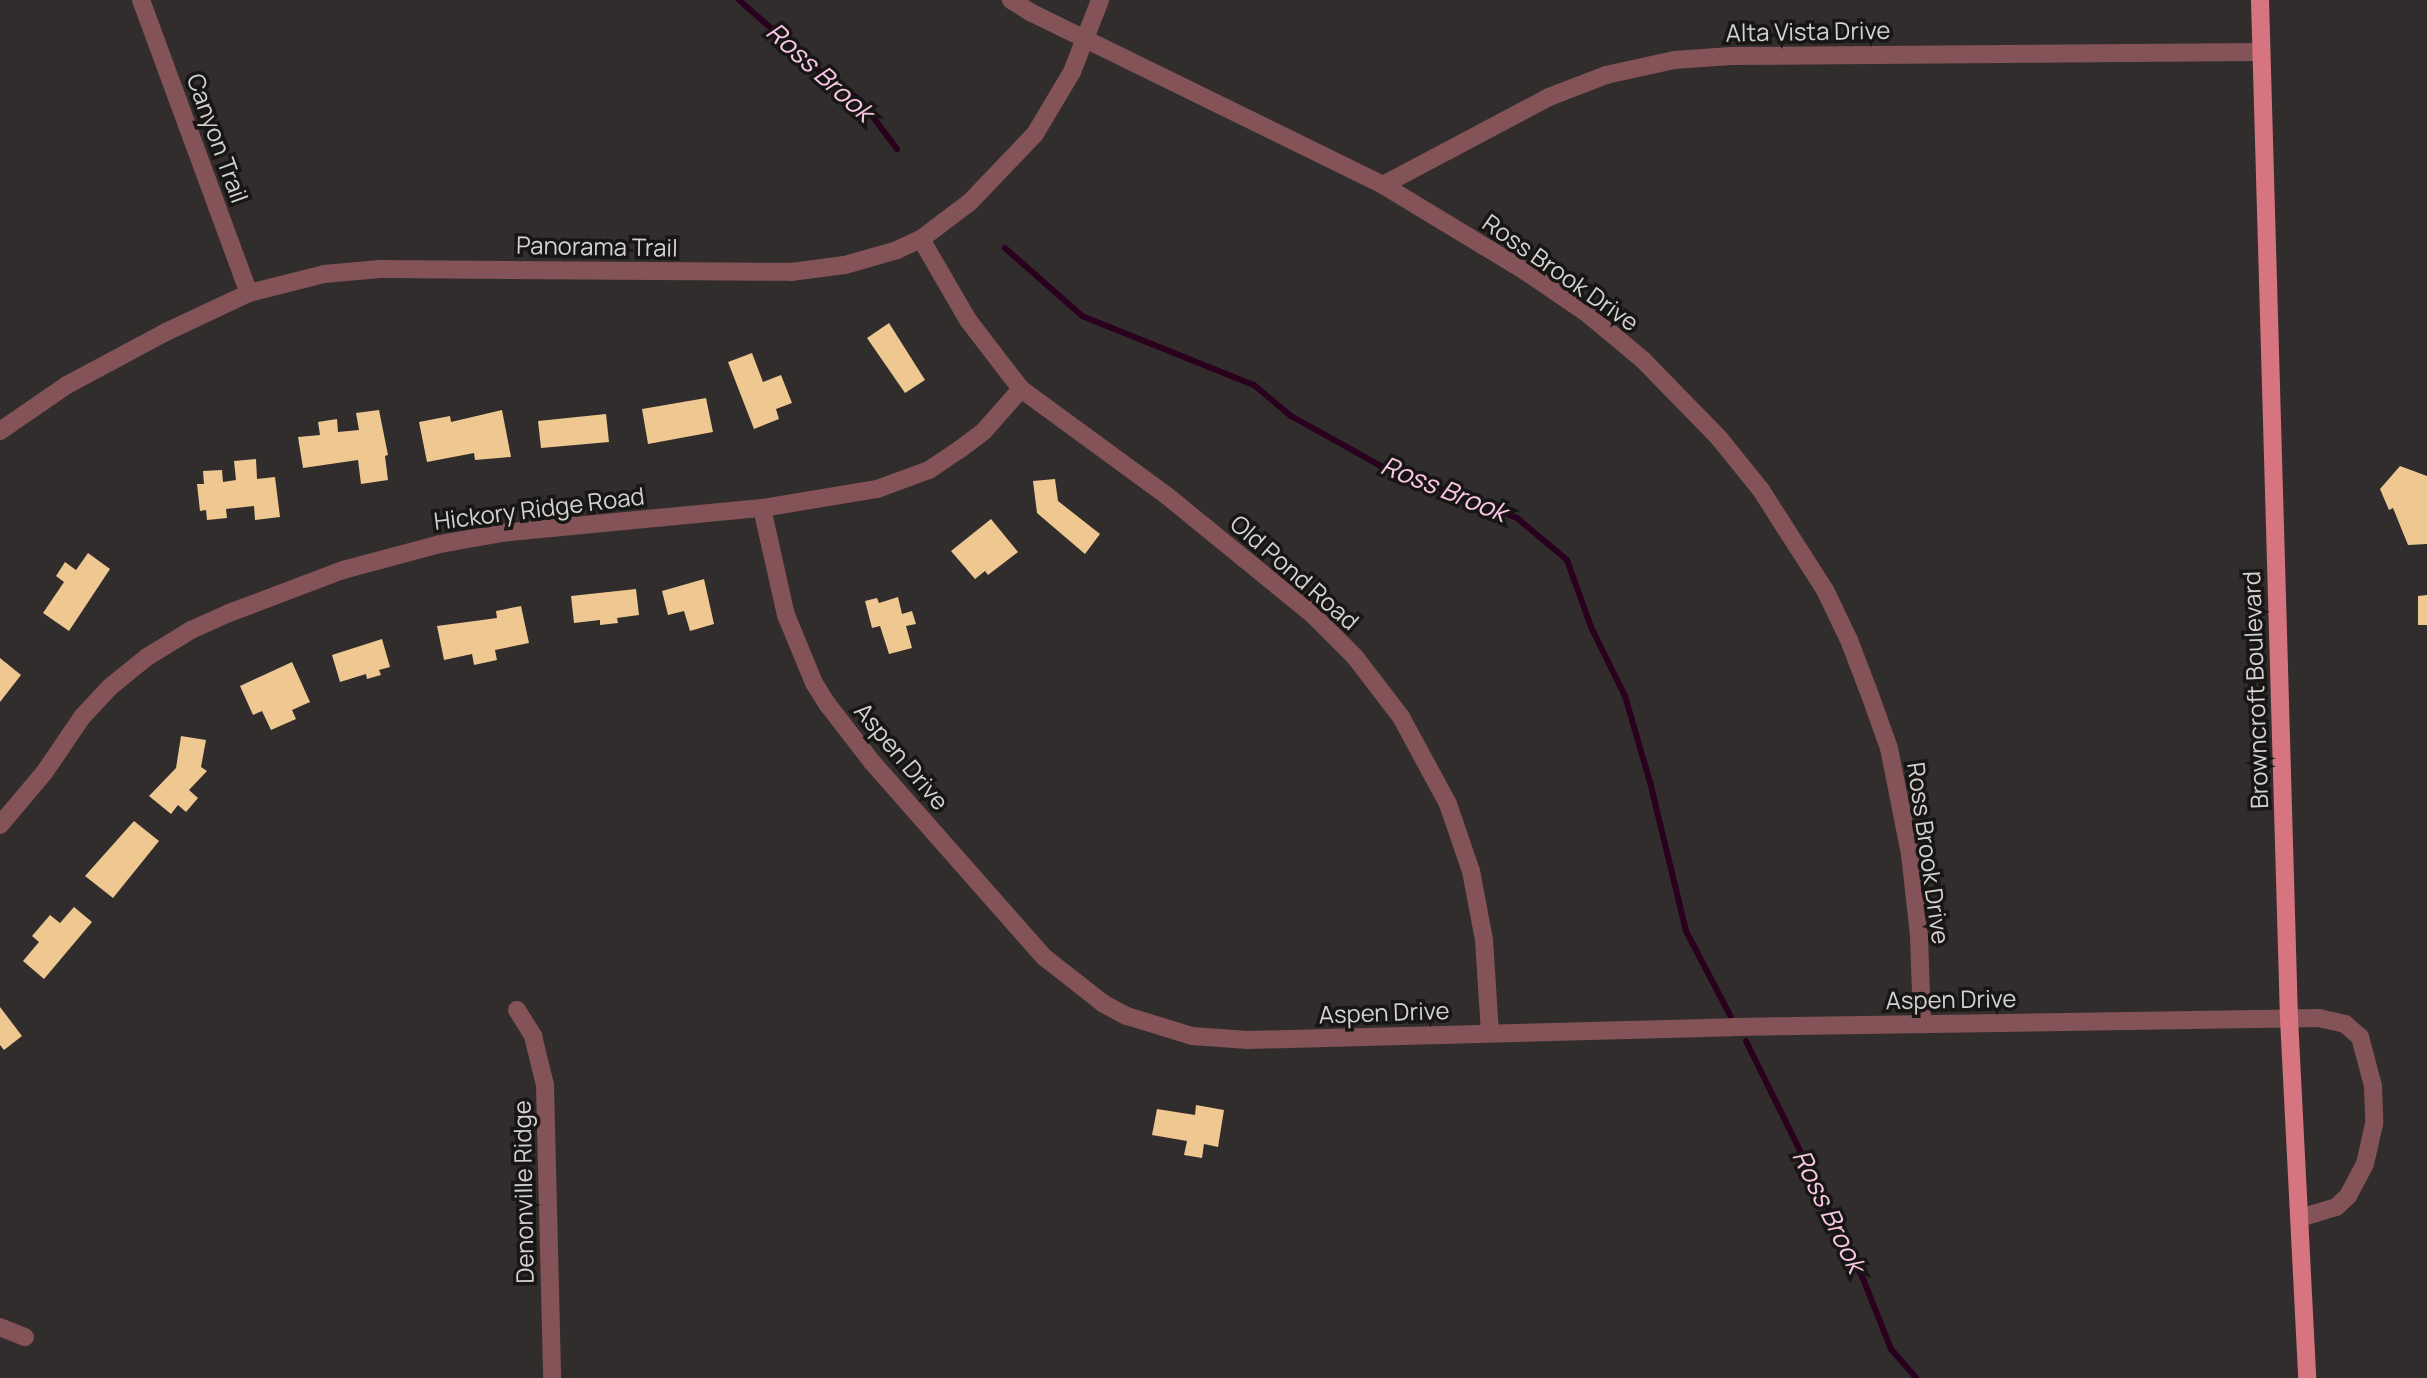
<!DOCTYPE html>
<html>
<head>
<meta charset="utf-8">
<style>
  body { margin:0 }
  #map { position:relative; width:2427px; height:1378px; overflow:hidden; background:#312d2c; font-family:Manrope,sans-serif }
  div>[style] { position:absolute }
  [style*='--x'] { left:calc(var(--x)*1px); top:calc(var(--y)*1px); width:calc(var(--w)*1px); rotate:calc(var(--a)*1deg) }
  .stream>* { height:6px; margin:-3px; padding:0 3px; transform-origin:3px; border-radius:3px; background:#29001d }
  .building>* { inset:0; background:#eec890 }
  .minor>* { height:18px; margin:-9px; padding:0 9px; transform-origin:9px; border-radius:9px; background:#835358 }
  .major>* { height:18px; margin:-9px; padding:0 9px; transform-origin:9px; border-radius:9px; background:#d6747f }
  span { translate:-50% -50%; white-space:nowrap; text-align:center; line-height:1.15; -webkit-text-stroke:7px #171615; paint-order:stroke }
  .street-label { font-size:24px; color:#d4d2d1 }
  .water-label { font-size:26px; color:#f9c7e5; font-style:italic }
</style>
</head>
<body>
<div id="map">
  <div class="stream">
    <div style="--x:739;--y:0;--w:109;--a:41.3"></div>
    <div style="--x:821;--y:72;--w:49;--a:35.9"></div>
    <div style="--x:861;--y:101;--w:60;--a:53.1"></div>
    <div style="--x:1005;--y:248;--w:103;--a:41.4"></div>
    <div style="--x:1082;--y:316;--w:185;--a:21.9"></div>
    <div style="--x:1254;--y:385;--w:48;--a:40"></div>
    <div style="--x:1291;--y:416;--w:101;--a:29.1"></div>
    <div style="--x:1379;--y:465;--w:148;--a:21"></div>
    <div style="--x:1517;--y:518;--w:65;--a:40"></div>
    <div style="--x:1567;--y:560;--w:71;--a:70.3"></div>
    <div style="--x:1591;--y:627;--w:77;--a:63.8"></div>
    <div style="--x:1625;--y:696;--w:90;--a:73.8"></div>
    <div style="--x:1650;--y:782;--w:153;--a:76.4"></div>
    <div style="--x:1686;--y:931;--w:97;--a:62.4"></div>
    <div style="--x:1746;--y:1041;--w:267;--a:63.8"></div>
    <div style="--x:1864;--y:1281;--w:73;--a:68.3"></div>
    <div style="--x:1891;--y:1349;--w:38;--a:49"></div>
  </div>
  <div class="building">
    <div style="clip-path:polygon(889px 323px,925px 380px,905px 393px,867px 338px)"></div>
    <div style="clip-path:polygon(752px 353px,763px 382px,781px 375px,792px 403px,776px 409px,779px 419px,754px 429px,728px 362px)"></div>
    <div style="clip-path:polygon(706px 398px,713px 432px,648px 444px,642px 409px)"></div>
    <div style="clip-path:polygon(379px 410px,388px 455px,385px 456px,388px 480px,361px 484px,358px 460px,303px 468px,298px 437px,320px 435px,318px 422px,337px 419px,338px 432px,359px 430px,356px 413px)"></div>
    <div style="clip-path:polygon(502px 410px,511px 457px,475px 460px,474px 453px,427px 462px,419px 422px,450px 416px,451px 422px)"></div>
    <div style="clip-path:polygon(606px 414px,609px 442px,541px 448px,538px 421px)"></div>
    <div style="clip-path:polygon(256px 459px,257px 479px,275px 477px,280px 517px,255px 520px,254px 506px,226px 509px,227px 518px,207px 520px,206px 510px,200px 511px,197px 484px,204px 484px,203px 471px,222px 470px,223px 482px,236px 480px,234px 461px)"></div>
    <div style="clip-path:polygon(2400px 466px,2427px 476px,2427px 544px,2408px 545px,2393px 508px,2389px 510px,2380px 489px)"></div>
    <div style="clip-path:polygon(1055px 479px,1058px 501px,1100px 534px,1085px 554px,1037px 513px,1033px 481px)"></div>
    <div style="clip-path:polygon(991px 519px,1018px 552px,988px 575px,985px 571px,975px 579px,951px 551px)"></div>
    <div style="clip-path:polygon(88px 553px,110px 569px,69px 631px,43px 613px,64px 582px,56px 576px,65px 562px,76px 570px)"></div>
    <div style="clip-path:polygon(704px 579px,714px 624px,690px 631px,684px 611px,668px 615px,662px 591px)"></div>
    <div style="clip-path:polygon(636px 589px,639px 615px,617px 618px,618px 623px,600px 625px,600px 620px,574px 623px,571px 596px)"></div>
    <div style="clip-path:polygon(2427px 595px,2427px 625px,2418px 625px,2418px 596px)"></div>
    <div style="clip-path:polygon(898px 597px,902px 614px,912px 611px,916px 624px,906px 626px,912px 648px,889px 654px,880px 626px,872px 628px,865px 601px,877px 598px,879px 603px)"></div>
    <div style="clip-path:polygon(521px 606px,529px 643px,495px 650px,497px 660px,474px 665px,472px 654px,444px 660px,437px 626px,497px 618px,496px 611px)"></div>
    <div style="clip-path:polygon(382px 639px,390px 667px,379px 670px,381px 675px,367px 679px,366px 674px,340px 682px,332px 655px)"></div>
    <div style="clip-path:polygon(0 658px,21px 675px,0 702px)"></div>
    <div style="clip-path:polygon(292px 662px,310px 702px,292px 710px,296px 719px,271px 730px,262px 711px,253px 715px,240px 686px)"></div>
    <div style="clip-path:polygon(181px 736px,206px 740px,201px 767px,207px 771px,189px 790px,198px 798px,186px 812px,178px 805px,171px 814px,149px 796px,176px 768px)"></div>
    <div style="clip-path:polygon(134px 821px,159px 841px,113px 898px,85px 876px)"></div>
    <div style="clip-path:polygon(74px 907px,92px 922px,44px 979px,23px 961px,39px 942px,32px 936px,50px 915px,60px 923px)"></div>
    <div style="clip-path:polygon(0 1007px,22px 1036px,4px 1050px,0 1045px)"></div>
    <div style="clip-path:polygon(1196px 1105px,1224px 1110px,1218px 1147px,1204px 1144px,1202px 1158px,1184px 1155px,1187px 1141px,1152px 1135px,1157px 1109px,1195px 1115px)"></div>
  </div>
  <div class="minor">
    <div style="--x:141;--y:0;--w:312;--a:69.8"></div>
    <div style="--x:1011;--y:0;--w:25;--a:32"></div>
    <div style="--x:1032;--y:13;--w:391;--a:26.1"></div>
    <div style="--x:1383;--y:185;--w:166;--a:31.2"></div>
    <div style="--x:1525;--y:271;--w:76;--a:34.3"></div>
    <div style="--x:1588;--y:314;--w:72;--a:39.9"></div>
    <div style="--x:1643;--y:360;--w:109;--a:45.7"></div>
    <div style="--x:1719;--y:438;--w:67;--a:51.1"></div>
    <div style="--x:1761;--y:490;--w:119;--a:57.4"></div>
    <div style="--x:1825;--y:590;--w:55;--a:64.4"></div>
    <div style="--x:1849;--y:640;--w:59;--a:69.1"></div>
    <div style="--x:1870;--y:695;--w:56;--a:70.3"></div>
    <div style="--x:1889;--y:748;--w:108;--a:78.8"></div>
    <div style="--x:1910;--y:854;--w:82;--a:83.7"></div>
    <div style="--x:1919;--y:936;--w:88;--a:88"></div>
    <div style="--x:1383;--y:185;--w:188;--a:-27.9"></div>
    <div style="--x:1549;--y:97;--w:61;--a:-21.1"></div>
    <div style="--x:1606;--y:75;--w:70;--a:-12.4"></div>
    <div style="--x:1674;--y:60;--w:57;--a:-4"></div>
    <div style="--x:1731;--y:56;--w:530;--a:-0.43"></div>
    <div style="--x:921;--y:239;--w:94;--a:59.9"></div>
    <div style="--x:968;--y:320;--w:87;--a:52.5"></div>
    <div style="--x:1021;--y:389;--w:180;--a:36.2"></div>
    <div style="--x:1166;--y:495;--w:190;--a:39.2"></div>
    <div style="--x:1313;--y:615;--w:59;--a:45"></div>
    <div style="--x:1355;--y:657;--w:76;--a:52.5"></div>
    <div style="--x:1401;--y:717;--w:99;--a:61.6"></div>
    <div style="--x:1448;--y:804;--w:71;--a:71.1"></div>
    <div style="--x:1471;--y:871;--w:70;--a:79.3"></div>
    <div style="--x:1484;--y:940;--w:92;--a:86.3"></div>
    <div style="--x:0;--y:431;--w:81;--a:-34.5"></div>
    <div style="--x:67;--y:385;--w:112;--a:-28.2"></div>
    <div style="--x:166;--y:332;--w:92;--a:-25.2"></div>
    <div style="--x:249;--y:293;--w:77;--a:-14.2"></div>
    <div style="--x:324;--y:274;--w:56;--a:-5.1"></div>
    <div style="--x:380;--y:269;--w:411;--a:0.4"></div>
    <div style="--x:791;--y:272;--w:54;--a:-7.4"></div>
    <div style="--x:845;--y:265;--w:54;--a:-16.1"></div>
    <div style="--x:897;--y:250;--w:26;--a:-25"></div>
    <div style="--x:921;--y:239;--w:61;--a:-37.1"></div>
    <div style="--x:970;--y:202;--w:94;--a:-46.3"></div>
    <div style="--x:1035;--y:134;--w:72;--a:-59.2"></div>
    <div style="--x:1072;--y:72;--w:77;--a:-68.7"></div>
    <div style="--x:762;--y:508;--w:110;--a:77.4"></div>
    <div style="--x:786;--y:615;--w:74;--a:67.6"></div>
    <div style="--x:814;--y:683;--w:26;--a:58"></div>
    <div style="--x:828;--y:705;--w:72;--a:52.3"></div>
    <div style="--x:872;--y:762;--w:260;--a:48.6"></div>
    <div style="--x:1044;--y:957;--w:76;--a:38.1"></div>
    <div style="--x:1104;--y:1004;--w:26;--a:28"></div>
    <div style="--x:1127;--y:1016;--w:68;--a:17.1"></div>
    <div style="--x:1192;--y:1036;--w:56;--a:4.1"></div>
    <div style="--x:1248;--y:1040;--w:485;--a:-1.5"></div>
    <div style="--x:1733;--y:1027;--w:586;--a:-0.88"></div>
    <div style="--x:2319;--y:1018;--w:27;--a:13"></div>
    <div style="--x:2345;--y:1024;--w:20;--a:41"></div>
    <div style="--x:2360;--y:1037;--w:51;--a:75.1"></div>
    <div style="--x:2373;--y:1086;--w:38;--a:88"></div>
    <div style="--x:2374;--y:1124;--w:41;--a:102.7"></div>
    <div style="--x:2365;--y:1164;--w:36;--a:118"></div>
    <div style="--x:2348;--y:1196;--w:16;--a:137"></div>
    <div style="--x:2336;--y:1207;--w:38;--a:163"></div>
    <div style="--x:0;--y:825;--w:68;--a:-49.8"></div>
    <div style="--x:44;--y:773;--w:68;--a:-55.8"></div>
    <div style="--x:82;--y:717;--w:41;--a:-47"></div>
    <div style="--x:110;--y:687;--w:48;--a:-39"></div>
    <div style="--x:147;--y:657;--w:52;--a:-31.5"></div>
    <div style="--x:191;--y:630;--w:42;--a:-24.1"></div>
    <div style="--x:229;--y:613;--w:122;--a:-20.7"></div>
    <div style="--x:343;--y:570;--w:100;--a:-15"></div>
    <div style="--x:440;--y:544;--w:62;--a:-10.2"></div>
    <div style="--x:501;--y:533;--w:262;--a:-5.5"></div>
    <div style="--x:762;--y:508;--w:117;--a:-9.4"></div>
    <div style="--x:877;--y:489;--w:55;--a:-20.1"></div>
    <div style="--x:929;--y:470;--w:36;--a:-34"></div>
    <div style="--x:959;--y:450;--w:31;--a:-37"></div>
    <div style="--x:984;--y:431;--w:56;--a:-48.6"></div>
    <div style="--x:517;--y:1010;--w:31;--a:58"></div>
    <div style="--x:533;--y:1036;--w:50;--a:76.2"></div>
    <div style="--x:545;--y:1085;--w:293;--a:88.6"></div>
    <div style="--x:0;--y:1327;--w:27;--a:22"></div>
  </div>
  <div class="major">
    <div style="--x:2260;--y:0;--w:1018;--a:88.37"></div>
    <div style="--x:2289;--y:1018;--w:360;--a:87.1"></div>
  </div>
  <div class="street-label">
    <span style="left:1808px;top:31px;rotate:-1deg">Alta Vista Drive</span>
    <span style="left:218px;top:138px;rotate:70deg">Canyon Trail</span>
    <span style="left:597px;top:246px;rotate:1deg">Panorama Trail</span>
    <span style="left:1561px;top:272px;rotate:35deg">Ross Brook Drive</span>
    <span style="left:539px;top:508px;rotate:-7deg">Hickory Ridge Road</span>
    <span style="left:1295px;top:572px;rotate:41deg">Old Pond Road</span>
    <span style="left:2255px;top:690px;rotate:-92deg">Browncroft Boulevard</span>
    <span style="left:902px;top:756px;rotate:50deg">Aspen Drive</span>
    <span style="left:1929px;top:853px;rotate:82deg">Ross Brook Drive</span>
    <span style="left:1951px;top:999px;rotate:-1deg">Aspen Drive</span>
    <span style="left:1384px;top:1012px;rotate:-2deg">Aspen Drive</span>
    <span style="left:523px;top:1192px;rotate:-91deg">Denonville Ridge</span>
  </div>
  <div class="water-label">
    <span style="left:820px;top:72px;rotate:42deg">Ross Brook</span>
    <span style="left:1444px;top:489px;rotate:22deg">Ross Brook</span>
    <span style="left:1829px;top:1211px;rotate:64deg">Ross Brook</span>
  </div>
</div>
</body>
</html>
